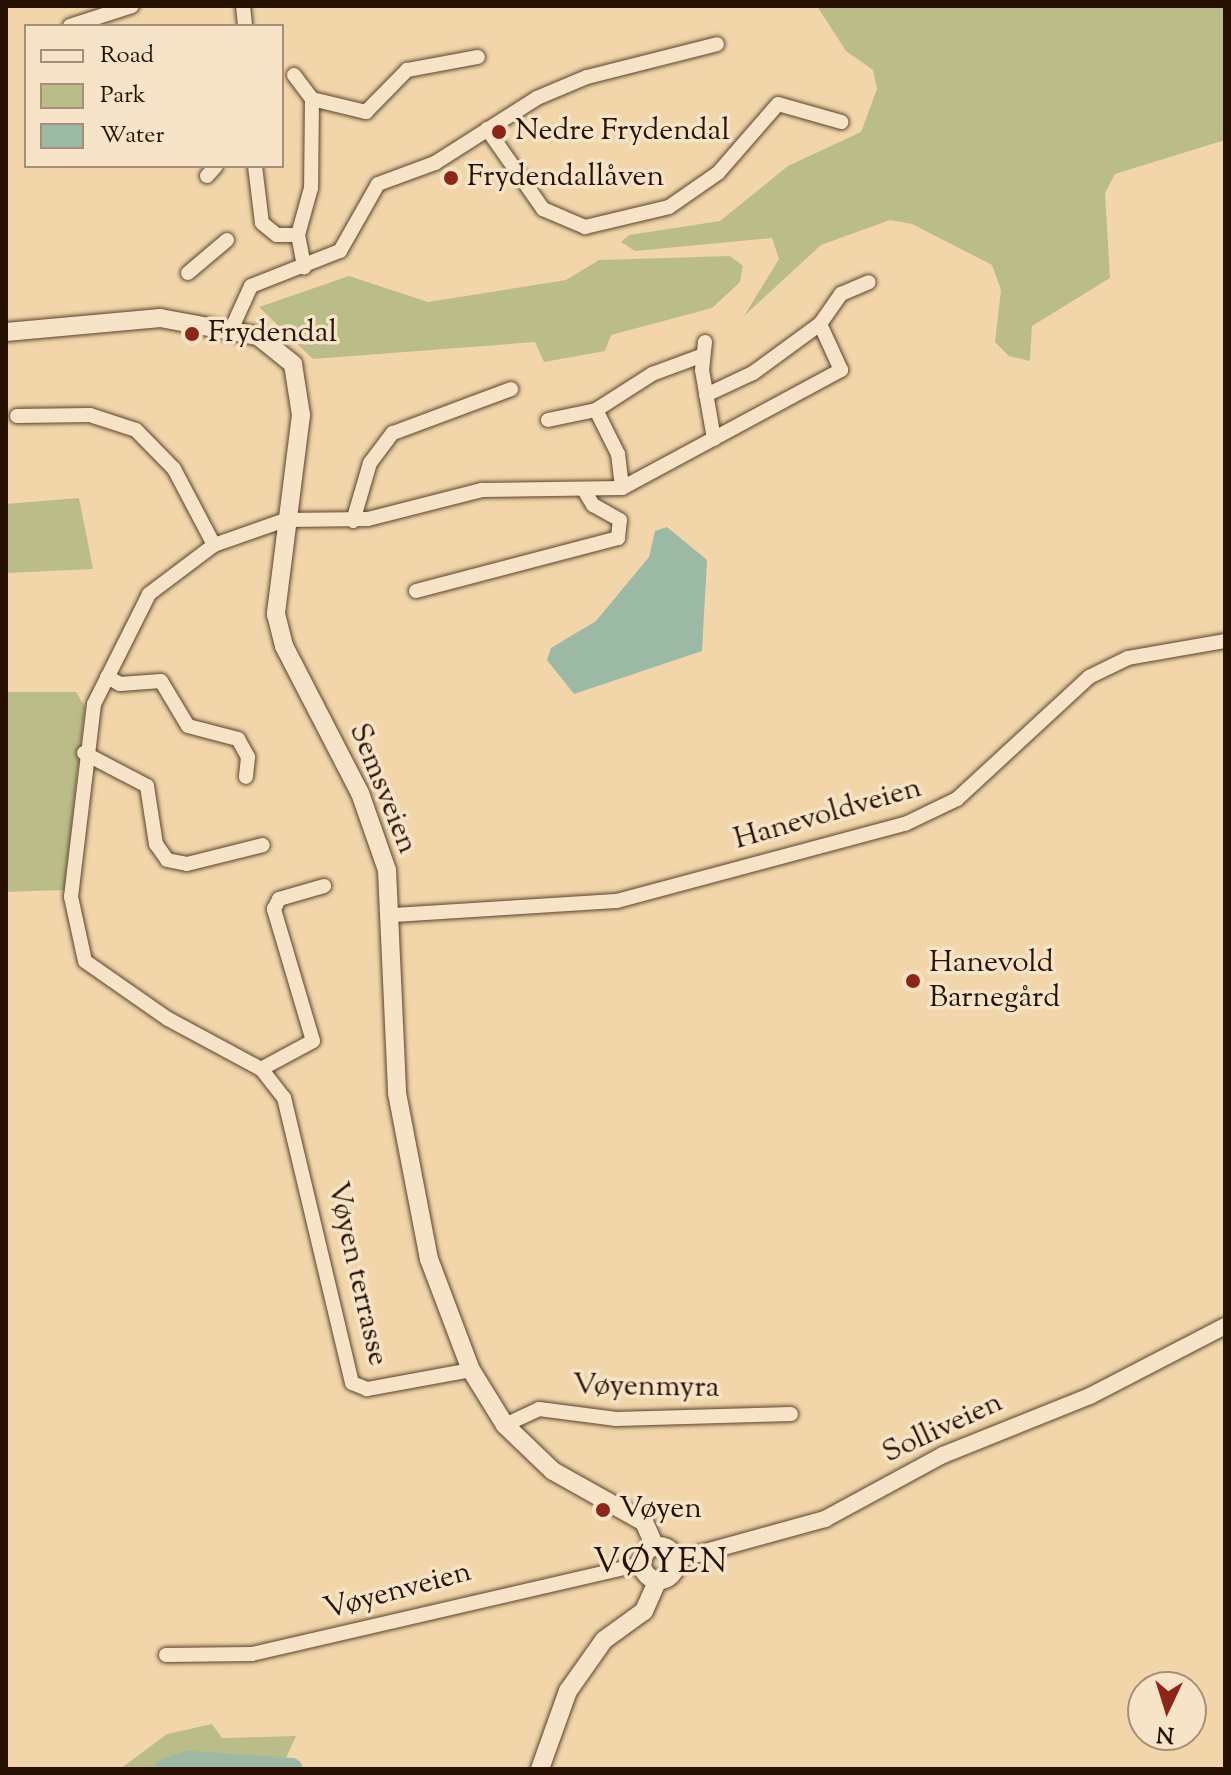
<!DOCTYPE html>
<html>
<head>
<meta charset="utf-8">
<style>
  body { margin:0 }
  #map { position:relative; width:1231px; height:1775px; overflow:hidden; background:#f2d6aa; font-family:"Sorts Mill Goudy",serif }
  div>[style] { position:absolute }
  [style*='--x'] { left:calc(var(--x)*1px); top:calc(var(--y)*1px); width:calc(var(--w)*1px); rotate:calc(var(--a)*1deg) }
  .green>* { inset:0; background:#bbbd88 }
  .water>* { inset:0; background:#9cb9a6 }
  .river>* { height:22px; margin:-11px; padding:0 11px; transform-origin:11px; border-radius:11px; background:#9cb9a6 }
  .roads { filter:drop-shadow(0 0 2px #5a432c) drop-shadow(0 0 2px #5a432c) }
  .minor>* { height:14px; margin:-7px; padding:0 7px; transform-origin:7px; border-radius:7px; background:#f7e4c8 }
  .tertiary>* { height:16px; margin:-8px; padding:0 8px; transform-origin:8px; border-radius:8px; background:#f7e4c8 }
  .secondary>* { height:18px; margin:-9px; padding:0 9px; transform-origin:9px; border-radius:9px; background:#f7e4c8 }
  .secondary>.ring { margin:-9px; padding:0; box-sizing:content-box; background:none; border:18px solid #f7e4c8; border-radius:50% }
  .dots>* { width:22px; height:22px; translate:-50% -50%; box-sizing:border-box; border:4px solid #f7e4c8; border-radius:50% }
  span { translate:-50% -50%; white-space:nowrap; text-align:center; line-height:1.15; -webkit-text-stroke:7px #f7e4c8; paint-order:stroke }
  .poi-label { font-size:30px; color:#271202 }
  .left { translate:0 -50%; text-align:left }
  .street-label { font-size:30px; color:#271202 }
  .quarter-label { font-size:34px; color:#271202; letter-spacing:2px }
  .frame { position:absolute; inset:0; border:8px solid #271202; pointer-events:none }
  .legend { position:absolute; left:24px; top:24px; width:260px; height:144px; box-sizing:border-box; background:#f7e4c8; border:2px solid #a49079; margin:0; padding:10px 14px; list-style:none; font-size:24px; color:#271202 }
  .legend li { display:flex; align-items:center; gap:16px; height:40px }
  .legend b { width:40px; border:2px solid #a49079 }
  .north { position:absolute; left:1127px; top:1671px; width:80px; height:80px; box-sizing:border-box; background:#f7e4c8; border:2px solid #a49079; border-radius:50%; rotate:184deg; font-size:22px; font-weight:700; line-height:32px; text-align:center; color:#271202 }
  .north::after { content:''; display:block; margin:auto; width:28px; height:36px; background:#8f2418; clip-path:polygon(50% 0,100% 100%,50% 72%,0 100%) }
</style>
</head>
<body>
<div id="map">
  <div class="green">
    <div style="clip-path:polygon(817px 6px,1225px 6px,1225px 140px,1115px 174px,1105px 193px,1110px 278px,1032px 326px,1030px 361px,1009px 356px,995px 342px,1001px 290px,992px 265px,912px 224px,890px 220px,821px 245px,744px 316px,779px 259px,772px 238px,635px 251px,621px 242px,629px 235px,720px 221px,788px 166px,861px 132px,877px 89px,873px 70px,846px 51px)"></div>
    <div style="clip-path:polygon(730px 256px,743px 266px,740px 282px,712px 308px,611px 335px,605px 351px,544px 362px,535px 342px,313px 359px,259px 307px,349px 276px,428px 302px,566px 280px,599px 260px)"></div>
    <div style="clip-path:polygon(79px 498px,93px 569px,6px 573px,6px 504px)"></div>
    <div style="clip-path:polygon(6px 692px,76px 692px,85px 707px,64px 890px,6px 892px)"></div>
    <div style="clip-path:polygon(212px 1724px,222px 1738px,296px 1736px,281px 1769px,120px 1769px,167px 1734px)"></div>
  </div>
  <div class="water">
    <div style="clip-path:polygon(667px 527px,707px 560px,702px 651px,574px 694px,547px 660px,551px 648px,596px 621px,649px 557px,655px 531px)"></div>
  </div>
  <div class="river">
    <div style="--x:166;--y:1769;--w:24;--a:-17"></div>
    <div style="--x:189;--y:1762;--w:103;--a:3.9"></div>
  </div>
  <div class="roads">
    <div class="minor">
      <div style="--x:243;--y:6;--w:20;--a:84"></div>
      <div style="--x:70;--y:26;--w:65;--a:-17.9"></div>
      <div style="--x:294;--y:75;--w:30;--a:53"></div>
      <div style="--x:312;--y:99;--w:89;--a:90.6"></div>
      <div style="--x:311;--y:188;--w:49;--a:105.5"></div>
      <div style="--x:298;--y:235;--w:33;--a:79"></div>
      <div style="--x:312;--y:99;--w:56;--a:13.5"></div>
      <div style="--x:366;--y:112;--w:59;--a:-45.7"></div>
      <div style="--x:407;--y:70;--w:72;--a:-10.4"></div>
      <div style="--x:487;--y:129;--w:98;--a:55"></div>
      <div style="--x:543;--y:209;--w:46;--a:23.2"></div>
      <div style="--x:585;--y:227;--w:86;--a:-13.4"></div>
      <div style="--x:669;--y:207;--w:60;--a:-34.8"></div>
      <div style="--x:718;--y:173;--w:91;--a:-49"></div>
      <div style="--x:778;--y:104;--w:66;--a:15.9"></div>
      <div style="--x:255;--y:166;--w:57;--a:83"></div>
      <div style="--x:262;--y:223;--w:19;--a:39"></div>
      <div style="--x:277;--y:235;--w:21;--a:0"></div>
      <div style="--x:207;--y:176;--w:13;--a:-48"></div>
      <div style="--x:188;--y:273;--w:51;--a:-40.2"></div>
      <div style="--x:231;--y:330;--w:48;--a:-65.6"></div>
      <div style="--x:251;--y:286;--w:96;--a:-21.5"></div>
      <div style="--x:340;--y:251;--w:77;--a:-60.4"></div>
      <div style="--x:378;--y:184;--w:61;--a:-20.2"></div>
      <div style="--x:435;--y:163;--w:121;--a:-32.5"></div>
      <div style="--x:537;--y:98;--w:54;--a:-22.8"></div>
      <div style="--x:587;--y:77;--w:134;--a:-14.2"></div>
      <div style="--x:705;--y:342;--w:28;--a:96"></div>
      <div style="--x:702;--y:370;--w:70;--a:80.1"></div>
      <div style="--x:706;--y:395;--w:52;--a:-25.1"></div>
      <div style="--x:753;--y:373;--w:83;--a:-36.2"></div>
      <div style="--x:820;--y:324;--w:37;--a:-55"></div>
      <div style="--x:841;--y:294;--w:30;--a:-23"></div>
      <div style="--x:596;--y:410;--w:49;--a:63.4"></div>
      <div style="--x:618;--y:454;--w:34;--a:83"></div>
      <div style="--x:17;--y:416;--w:73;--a:-0.8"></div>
      <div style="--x:90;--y:415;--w:48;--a:18.1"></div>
      <div style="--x:136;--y:430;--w:54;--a:45.7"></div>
      <div style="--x:174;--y:469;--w:86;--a:62.2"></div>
      <div style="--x:548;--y:420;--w:49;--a:-11.8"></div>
      <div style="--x:596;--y:410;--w:67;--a:-32.7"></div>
      <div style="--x:652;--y:374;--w:52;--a:-20.2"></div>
      <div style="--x:353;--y:521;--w:60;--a:-73.7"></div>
      <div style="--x:370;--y:463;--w:38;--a:-53"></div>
      <div style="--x:393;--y:433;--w:126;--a:-20.4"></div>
      <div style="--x:416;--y:591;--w:209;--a:-14.7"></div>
      <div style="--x:618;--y:538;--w:18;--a:-84"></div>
      <div style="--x:620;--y:520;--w:31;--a:-151"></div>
      <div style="--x:593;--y:505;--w:17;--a:-121"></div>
      <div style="--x:107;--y:677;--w:15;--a:28"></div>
      <div style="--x:120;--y:684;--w:41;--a:-4.2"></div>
      <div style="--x:161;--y:681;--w:52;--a:59"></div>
      <div style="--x:188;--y:726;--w:52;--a:14.6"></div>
      <div style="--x:238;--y:739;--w:21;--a:61"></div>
      <div style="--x:248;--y:757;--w:20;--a:96"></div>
      <div style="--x:84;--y:753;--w:71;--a:27.6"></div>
      <div style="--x:147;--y:786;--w:59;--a:81.2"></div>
      <div style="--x:156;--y:844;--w:19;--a:55"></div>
      <div style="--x:167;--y:860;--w:20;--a:11"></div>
      <div style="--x:187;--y:864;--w:78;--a:-14"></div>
      <div style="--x:393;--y:915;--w:224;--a:-3.6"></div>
      <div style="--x:617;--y:901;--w:298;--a:-15"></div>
      <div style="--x:905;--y:824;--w:58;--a:-25.7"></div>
      <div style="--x:957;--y:799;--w:180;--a:-42.7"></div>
      <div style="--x:1089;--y:677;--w:43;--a:-26"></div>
      <div style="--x:1128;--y:658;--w:98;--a:-9.9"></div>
      <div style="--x:261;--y:1069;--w:59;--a:-28.3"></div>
      <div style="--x:313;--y:1041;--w:138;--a:-106.5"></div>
      <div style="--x:274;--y:909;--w:11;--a:-63"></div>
      <div style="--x:279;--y:899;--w:47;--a:-16.1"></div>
      <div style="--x:471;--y:1370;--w:106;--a:169.6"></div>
      <div style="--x:367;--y:1389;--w:16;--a:-158"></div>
      <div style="--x:352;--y:1383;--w:293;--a:-103.4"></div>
      <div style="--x:284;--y:1098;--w:37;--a:-128"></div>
      <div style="--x:261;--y:1069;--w:106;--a:-151.7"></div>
      <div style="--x:168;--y:1019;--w:101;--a:-145.1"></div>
      <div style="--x:85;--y:961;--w:66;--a:-102.3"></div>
      <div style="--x:71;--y:897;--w:194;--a:-83.2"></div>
      <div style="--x:94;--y:704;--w:123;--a:-63.4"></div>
      <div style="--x:149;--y:594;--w:81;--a:-37"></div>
      <div style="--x:214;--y:545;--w:75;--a:-19.4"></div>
      <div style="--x:285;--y:520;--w:83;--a:-0.7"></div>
      <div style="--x:368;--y:519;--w:118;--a:-14.3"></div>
      <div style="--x:482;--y:490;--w:140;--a:-0.8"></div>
      <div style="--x:622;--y:488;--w:249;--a:-28.3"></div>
      <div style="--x:841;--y:370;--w:51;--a:-114.5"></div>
      <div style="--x:505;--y:1425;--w:38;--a:-25"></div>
      <div style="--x:539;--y:1409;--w:78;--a:7.4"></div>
      <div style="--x:616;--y:1419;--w:175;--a:-1.6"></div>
      <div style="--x:166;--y:1655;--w:86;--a:-0.7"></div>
      <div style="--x:252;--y:1654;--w:401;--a:-13"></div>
    </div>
    <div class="tertiary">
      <div style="--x:676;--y:1560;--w:155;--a:-15.4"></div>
      <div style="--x:825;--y:1519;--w:134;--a:-28.5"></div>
      <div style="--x:943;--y:1455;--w:158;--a:-21.9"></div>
      <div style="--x:1090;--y:1396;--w:152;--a:-27.4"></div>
    </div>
    <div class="secondary">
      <div style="--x:6;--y:332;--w:155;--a:-5.2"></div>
      <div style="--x:160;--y:318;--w:100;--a:10.4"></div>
      <div style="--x:258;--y:336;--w:45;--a:38.7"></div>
      <div style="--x:293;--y:364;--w:52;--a:81.1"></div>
      <div style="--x:301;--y:415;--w:201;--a:97.2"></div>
      <div style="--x:276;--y:614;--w:33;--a:76"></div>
      <div style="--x:284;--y:646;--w:165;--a:62.7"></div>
      <div style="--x:360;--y:793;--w:82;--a:70.7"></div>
      <div style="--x:387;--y:870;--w:223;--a:87.4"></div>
      <div style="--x:397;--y:1093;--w:169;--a:79.1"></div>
      <div style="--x:429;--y:1259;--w:119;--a:69.3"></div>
      <div style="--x:471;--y:1370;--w:65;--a:58.3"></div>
      <div style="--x:505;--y:1425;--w:66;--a:43.8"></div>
      <div style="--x:553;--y:1471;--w:104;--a:29.3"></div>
      <div style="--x:644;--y:1522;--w:27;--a:66"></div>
      <div class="ring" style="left:642px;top:1546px;width:16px;height:16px"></div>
      <div style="--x:540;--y:1769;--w:83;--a:-70.3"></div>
      <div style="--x:568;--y:1691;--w:62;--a:-54.8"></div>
      <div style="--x:604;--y:1640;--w:49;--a:-35.9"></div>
      <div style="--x:644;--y:1611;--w:34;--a:-66"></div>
    </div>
  </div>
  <div class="dots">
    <div style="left:499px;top:132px;background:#8f2418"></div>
    <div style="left:451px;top:178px;background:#8f2418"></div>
    <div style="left:192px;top:334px;background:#8f2418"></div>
    <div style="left:913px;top:981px;background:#8f2418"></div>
    <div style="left:603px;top:1510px;background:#8f2418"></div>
  </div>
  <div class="poi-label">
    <span class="left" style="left:515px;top:132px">Nedre Frydendal</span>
    <span class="left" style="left:467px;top:178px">Frydendallåven</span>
    <span class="left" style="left:208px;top:334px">Frydendal</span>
    <span class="left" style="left:929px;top:981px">Hanevold<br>Barnegård</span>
    <span class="left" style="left:619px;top:1510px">Vøyen</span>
  </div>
  <div class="street-label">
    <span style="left:382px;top:789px;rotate:68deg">Semsveien</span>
    <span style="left:828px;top:815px;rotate:-16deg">Hanevoldveien</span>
    <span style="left:356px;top:1274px;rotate:77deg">Vøyen terrasse</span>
    <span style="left:646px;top:1388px;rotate:1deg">Vøyenmyra</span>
    <span style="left:943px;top:1429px;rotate:-25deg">Solliveien</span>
    <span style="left:398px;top:1592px;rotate:-15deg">Vøyenveien</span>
  </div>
  <div class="quarter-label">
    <span style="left:661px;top:1564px">VØYEN</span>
  </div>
  <div class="frame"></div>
  <ul class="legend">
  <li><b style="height:10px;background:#f7e4c8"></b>Road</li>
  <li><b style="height:22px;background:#bbbd88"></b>Park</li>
  <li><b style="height:22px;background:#9cb9a6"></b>Water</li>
  </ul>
  <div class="north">N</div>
</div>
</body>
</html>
